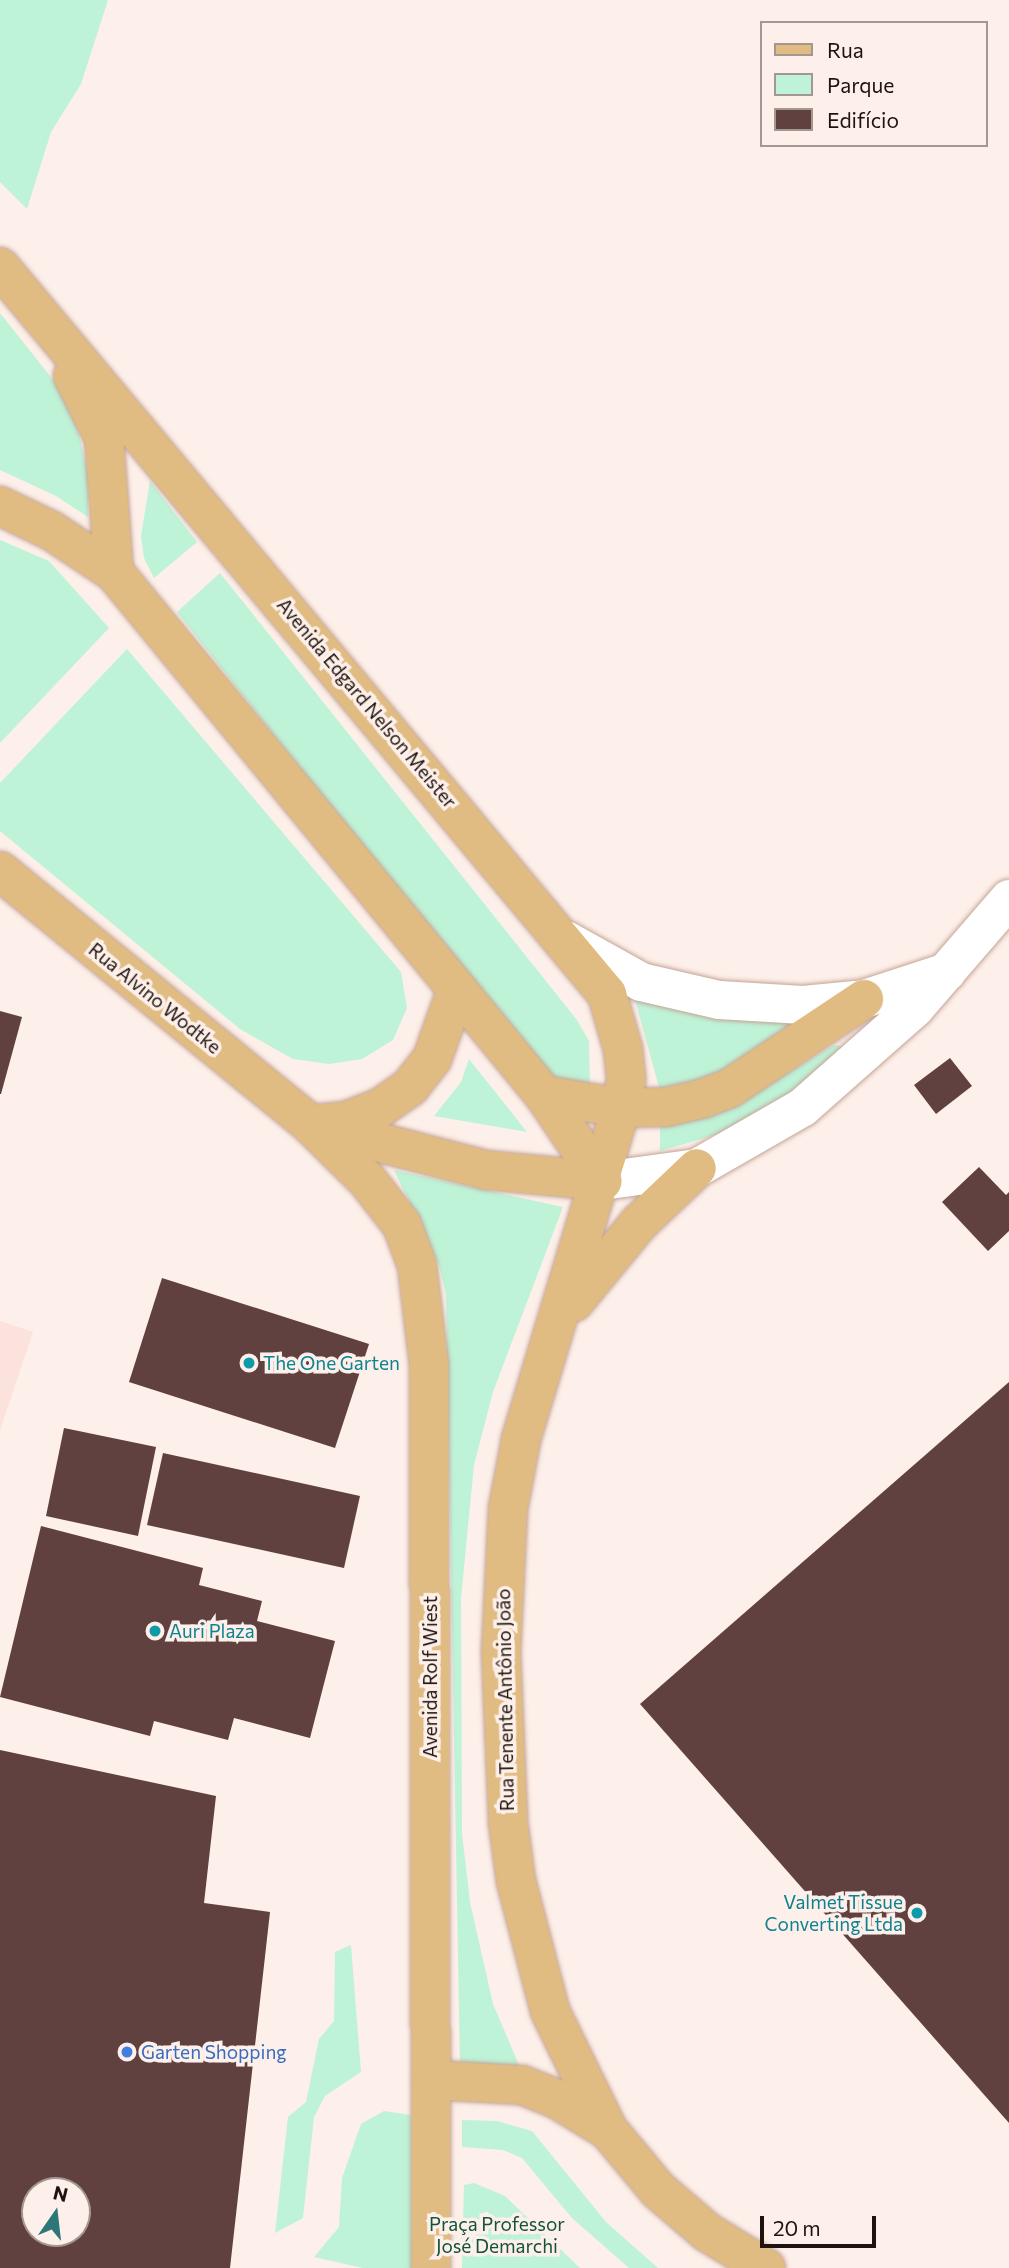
<!DOCTYPE html>
<html>
<head>
<meta charset="utf-8">
<style>
  body { margin:0 }
  #map { position:relative; width:1009px; height:2268px; overflow:hidden; background:#fdefe9; font-family:Commissioner,sans-serif }
  div>[style] { position:absolute }
  [style*='--x'] { left:calc(var(--x)*1px); top:calc(var(--y)*1px); width:calc(var(--w)*1px); rotate:calc(var(--a)*1deg) }
  .commercial>* { inset:0; background:#fce2dc }
  .green>* { inset:0; background:#bef3d8 }
  .building>* { inset:0; background:#604140 }
  .roads { filter:drop-shadow(0 0 2px #c4a596) drop-shadow(0 0 2px #c4a596) }
  .minor>* { height:38px; margin:-19px; padding:0 19px; transform-origin:19px; border-radius:19px; background:#fff }
  .major>* { height:38px; margin:-19px; padding:0 19px; transform-origin:19px; border-radius:19px; background:#e0bb82 }
  .dots>* { width:19px; height:19px; translate:-50% -50%; box-sizing:border-box; border:4px solid #fdefe9; border-radius:50% }
  span { translate:-50% -50%; white-space:nowrap; text-align:center; line-height:1.15; -webkit-text-stroke:7px #fdefe9; paint-order:stroke }
  .street-label { font-size:19px; color:#1e130e }
  .culture-label { font-size:19px; color:#0d838f }
  .left { translate:0 -50%; text-align:left }
  .right { translate:-100% -50%; text-align:right }
  .shop-label { font-size:19px; color:#366cbe }
  .park-label { font-size:19px; color:#12533a }
  .legend { position:absolute; left:760px; top:21px; width:228px; height:126px; box-sizing:border-box; background:#fdefe9; border:2px solid #a49791; margin:0; padding:9px 12px; list-style:none; font-size:21px; color:#1e130e }
  .legend li { display:flex; align-items:center; gap:14px; height:35px }
  .legend b { width:35px; border:2px solid #a49791 }
  .north { position:absolute; left:21px; top:2177px; width:70px; height:70px; box-sizing:border-box; background:#fdefe9; border:2px solid #a49791; border-radius:50%; rotate:14deg; font-size:19px; font-weight:700; line-height:28px; text-align:center; color:#1e130e }
  .north::after { content:''; display:block; margin:auto; width:24px; height:32px; background:#2d7779; clip-path:polygon(50% 0,100% 100%,50% 72%,0 100%) }
  .scale { position:absolute; left:760px; top:2216px; width:116px; height:32px; box-sizing:border-box; border:4px solid #1e130e; border-top:0; padding-left:9px; font-size:21px; line-height:24px; white-space:nowrap; color:#1e130e; -webkit-text-stroke:5px #fdefe9; paint-order:stroke }
</style>
</head>
<body>
<div id="map">
  <div class="commercial">
    <div style="clip-path:polygon(0 1321px,33px 1332px,0 1430px)"></div>
  </div>
  <div class="green">
    <div style="clip-path:polygon(0 0,108px 0,81px 84px,51px 132px,27px 209px,0 182px)"></div>
    <div style="clip-path:polygon(0 313px,58px 386px,78px 430px,88px 474px,88px 517px,56px 496px,0 470px)"></div>
    <div style="clip-path:polygon(150px 481px,197px 542px,154px 578px,144px 558px,141px 536px)"></div>
    <div style="clip-path:polygon(0 540px,49px 561px,109px 628px,0 743px)"></div>
    <div style="clip-path:polygon(220px 573px,577px 1020px,589px 1041px,590px 1092px,574px 1097px,533px 1063px,177px 612px)"></div>
    <div style="clip-path:polygon(127px 649px,401px 972px,407px 1008px,393px 1040px,362px 1059px,329px 1064px,293px 1059px,240px 1029px,0 831px,0 783px)"></div>
    <div style="clip-path:polygon(632px 989px,815px 1017px,710px 1078px,660px 1091px)"></div>
    <div style="clip-path:polygon(834px 1045px,842px 1046px,843px 1054px,806px 1086px,732px 1130px,660px 1151px,660px 1126px,751px 1095px)"></div>
    <div style="clip-path:polygon(469px 1059px,527px 1132px,434px 1116px,461px 1082px)"></div>
    <div style="clip-path:polygon(394px 1170px,563px 1207px,493px 1392px,474px 1465px,461px 1598px,462px 1833px,470px 1902px,493px 2004px,522px 2072px,460px 2069px,446px 1295px,439px 1265px)"></div>
    <div style="clip-path:polygon(351px 1945px,361px 2072px,325px 2096px,314px 2117px,303px 2218px,275px 2233px,288px 2117px,306px 2102px,319px 2039px,334px 2021px,335px 1952px)"></div>
    <div style="clip-path:polygon(384px 2111px,411px 2115px,412px 2268px,363px 2268px,314px 2257px,339px 2227px,342px 2178px,361px 2124px)"></div>
    <div style="clip-path:polygon(462px 2120px,497px 2121px,532px 2131px,606px 2222px,658px 2268px,629px 2268px,572px 2218px,522px 2158px,503px 2150px,462px 2147px)"></div>
    <div style="clip-path:polygon(474px 2183px,505px 2196px,580px 2268px,462px 2268px,464px 2185px)"></div>
  </div>
  <div class="building">
    <div style="clip-path:polygon(0 1011px,22px 1017px,1px 1094px,0 1094px)"></div>
    <div style="clip-path:polygon(950px 1058px,972px 1086px,936px 1114px,914px 1085px)"></div>
    <div style="clip-path:polygon(979px 1167px,1006px 1195px,1009px 1192px,1009px 1231px,988px 1251px,942px 1202px)"></div>
    <div style="clip-path:polygon(162px 1278px,369px 1344px,335px 1448px,129px 1382px)"></div>
    <div style="clip-path:polygon(1009px 1382px,1009px 2123px,640px 1704px)"></div>
    <div style="clip-path:polygon(64px 1428px,156px 1447px,138px 1536px,46px 1516px)"></div>
    <div style="clip-path:polygon(163px 1453px,360px 1496px,344px 1568px,147px 1525px)"></div>
    <div style="clip-path:polygon(41px 1526px,203px 1568px,199px 1585px,262px 1601px,257px 1621px,335px 1641px,310px 1738px,234px 1718px,228px 1740px,154px 1721px,150px 1736px,0 1697px)"></div>
    <div style="clip-path:polygon(evenodd,0 1750px,216px 1796px,204px 1903px,270px 1912px,230px 2268px,0 2268px,0 1750px,35px 2191px,77px 2191px,77px 2233px,35px 2233px,35px 2191px)"></div>
  </div>
  <div class="roads">
    <div class="minor">
      <div style="--x:566;--y:940;--w:86;--a:29.2"></div>
      <div style="--x:641;--y:982;--w:80;--a:13"></div>
      <div style="--x:719;--y:1000;--w:84;--a:3.4"></div>
      <div style="--x:803;--y:1005;--w:61;--a:-5.6"></div>
      <div style="--x:864;--y:999;--w:87;--a:-18"></div>
      <div style="--x:602;--y:1181;--w:96;--a:-7.8"></div>
      <div style="--x:697;--y:1168;--w:122;--a:-29.9"></div>
      <div style="--x:803;--y:1107;--w:149;--a:-41.5"></div>
      <div style="--x:915;--y:1008;--w:144;--a:-49.2"></div>
    </div>
    <div class="major">
      <div style="--x:0;--y:267;--w:947;--a:50.14"></div>
      <div style="--x:607;--y:994;--w:57;--a:73.8"></div>
      <div style="--x:623;--y:1049;--w:31;--a:84"></div>
      <div style="--x:626;--y:1080;--w:28;--a:100"></div>
      <div style="--x:621;--y:1108;--w:347;--a:106.8"></div>
      <div style="--x:521;--y:1440;--w:70;--a:100.7"></div>
      <div style="--x:508;--y:1509;--w:143;--a:92.8"></div>
      <div style="--x:501;--y:1652;--w:170;--a:87.6"></div>
      <div style="--x:508;--y:1822;--w:60;--a:82.3"></div>
      <div style="--x:516;--y:1881;--w:134;--a:75.3"></div>
      <div style="--x:550;--y:2011;--w:132;--a:64"></div>
      <div style="--x:608;--y:2130;--w:78;--a:50.2"></div>
      <div style="--x:658;--y:2190;--w:65;--a:40.6"></div>
      <div style="--x:707;--y:2232;--w:69;--a:31.4"></div>
      <div style="--x:73;--y:376;--w:69;--a:63.4"></div>
      <div style="--x:104;--y:438;--w:134;--a:85.7"></div>
      <div style="--x:0;--y:506;--w:58;--a:25.7"></div>
      <div style="--x:52;--y:531;--w:74;--a:33.5"></div>
      <div style="--x:114;--y:572;--w:677;--a:50.57"></div>
      <div style="--x:544;--y:1095;--w:104;--a:56"></div>
      <div style="--x:0;--y:871;--w:402;--a:39.2"></div>
      <div style="--x:311;--y:1125;--w:78;--a:44.5"></div>
      <div style="--x:367;--y:1180;--w:57;--a:52.1"></div>
      <div style="--x:402;--y:1225;--w:43;--a:69.4"></div>
      <div style="--x:417;--y:1265;--w:100;--a:83.1"></div>
      <div style="--x:429;--y:1364;--w:904;--a:89.87"></div>
      <div style="--x:544;--y:1095;--w:78;--a:9.6"></div>
      <div style="--x:621;--y:1108;--w:45;--a:-1.3"></div>
      <div style="--x:666;--y:1107;--w:39;--a:-13"></div>
      <div style="--x:704;--y:1098;--w:28;--a:-21"></div>
      <div style="--x:730;--y:1088;--w:161;--a:-33.6"></div>
      <div style="--x:316;--y:1124;--w:30;--a:-6"></div>
      <div style="--x:346;--y:1121;--w:36;--a:-21"></div>
      <div style="--x:380;--y:1108;--w:37;--a:-35"></div>
      <div style="--x:410;--y:1087;--w:36;--a:-52"></div>
      <div style="--x:432;--y:1059;--w:74;--a:-70.3"></div>
      <div style="--x:316;--y:1126;--w:176;--a:14.5"></div>
      <div style="--x:486;--y:1170;--w:117;--a:5.4"></div>
      <div style="--x:574;--y:1302;--w:101;--a:-50.6"></div>
      <div style="--x:638;--y:1224;--w:81;--a:-43.5"></div>
      <div style="--x:433;--y:2080;--w:89;--a:3.2"></div>
      <div style="--x:522;--y:2085;--w:38;--a:22"></div>
      <div style="--x:557;--y:2099;--w:60;--a:31.3"></div>
    </div>
  </div>
  <div class="dots">
    <div style="left:249px;top:1363px;background:#0f9aa8"></div>
    <div style="left:155px;top:1631px;background:#0f9aa8"></div>
    <div style="left:917px;top:1913px;background:#0f9aa8"></div>
    <div style="left:127px;top:2052px;background:#3f7fe0"></div>
  </div>
  <div class="street-label">
    <span style="left:367px;top:703px;rotate:50deg">Avenida Edgard Nelson Meister</span>
    <span style="left:155px;top:998px;rotate:39deg">Rua Alvino Wodtke</span>
    <span style="left:430px;top:1677px;rotate:-90deg">Avenida Rolf Wiest</span>
    <span style="left:505px;top:1700px;rotate:-91deg">Rua Tenente Antônio João</span>
  </div>
  <div class="culture-label">
    <span class="left" style="left:263px;top:1363px">The One Garten</span>
    <span class="left" style="left:169px;top:1631px">Auri Plaza</span>
    <span class="right" style="left:903px;top:1913px">Valmet Tissue<br>Converting Ltda</span>
  </div>
  <div class="shop-label">
    <span class="left" style="left:141px;top:2052px">Garten Shopping</span>
  </div>
  <div class="park-label">
    <span style="left:497px;top:2235px">Praça Professor<br>José Demarchi</span>
  </div>
  <ul class="legend">
  <li><b style="height:9px;background:#e0bb82"></b>Rua</li>
  <li><b style="height:19px;background:#bef3d8"></b>Parque</li>
  <li><b style="height:19px;background:#604140"></b>Edifício</li>
  </ul>
  <div class="north">N</div>
  <div class="scale">20 m</div>
</div>
</body>
</html>
